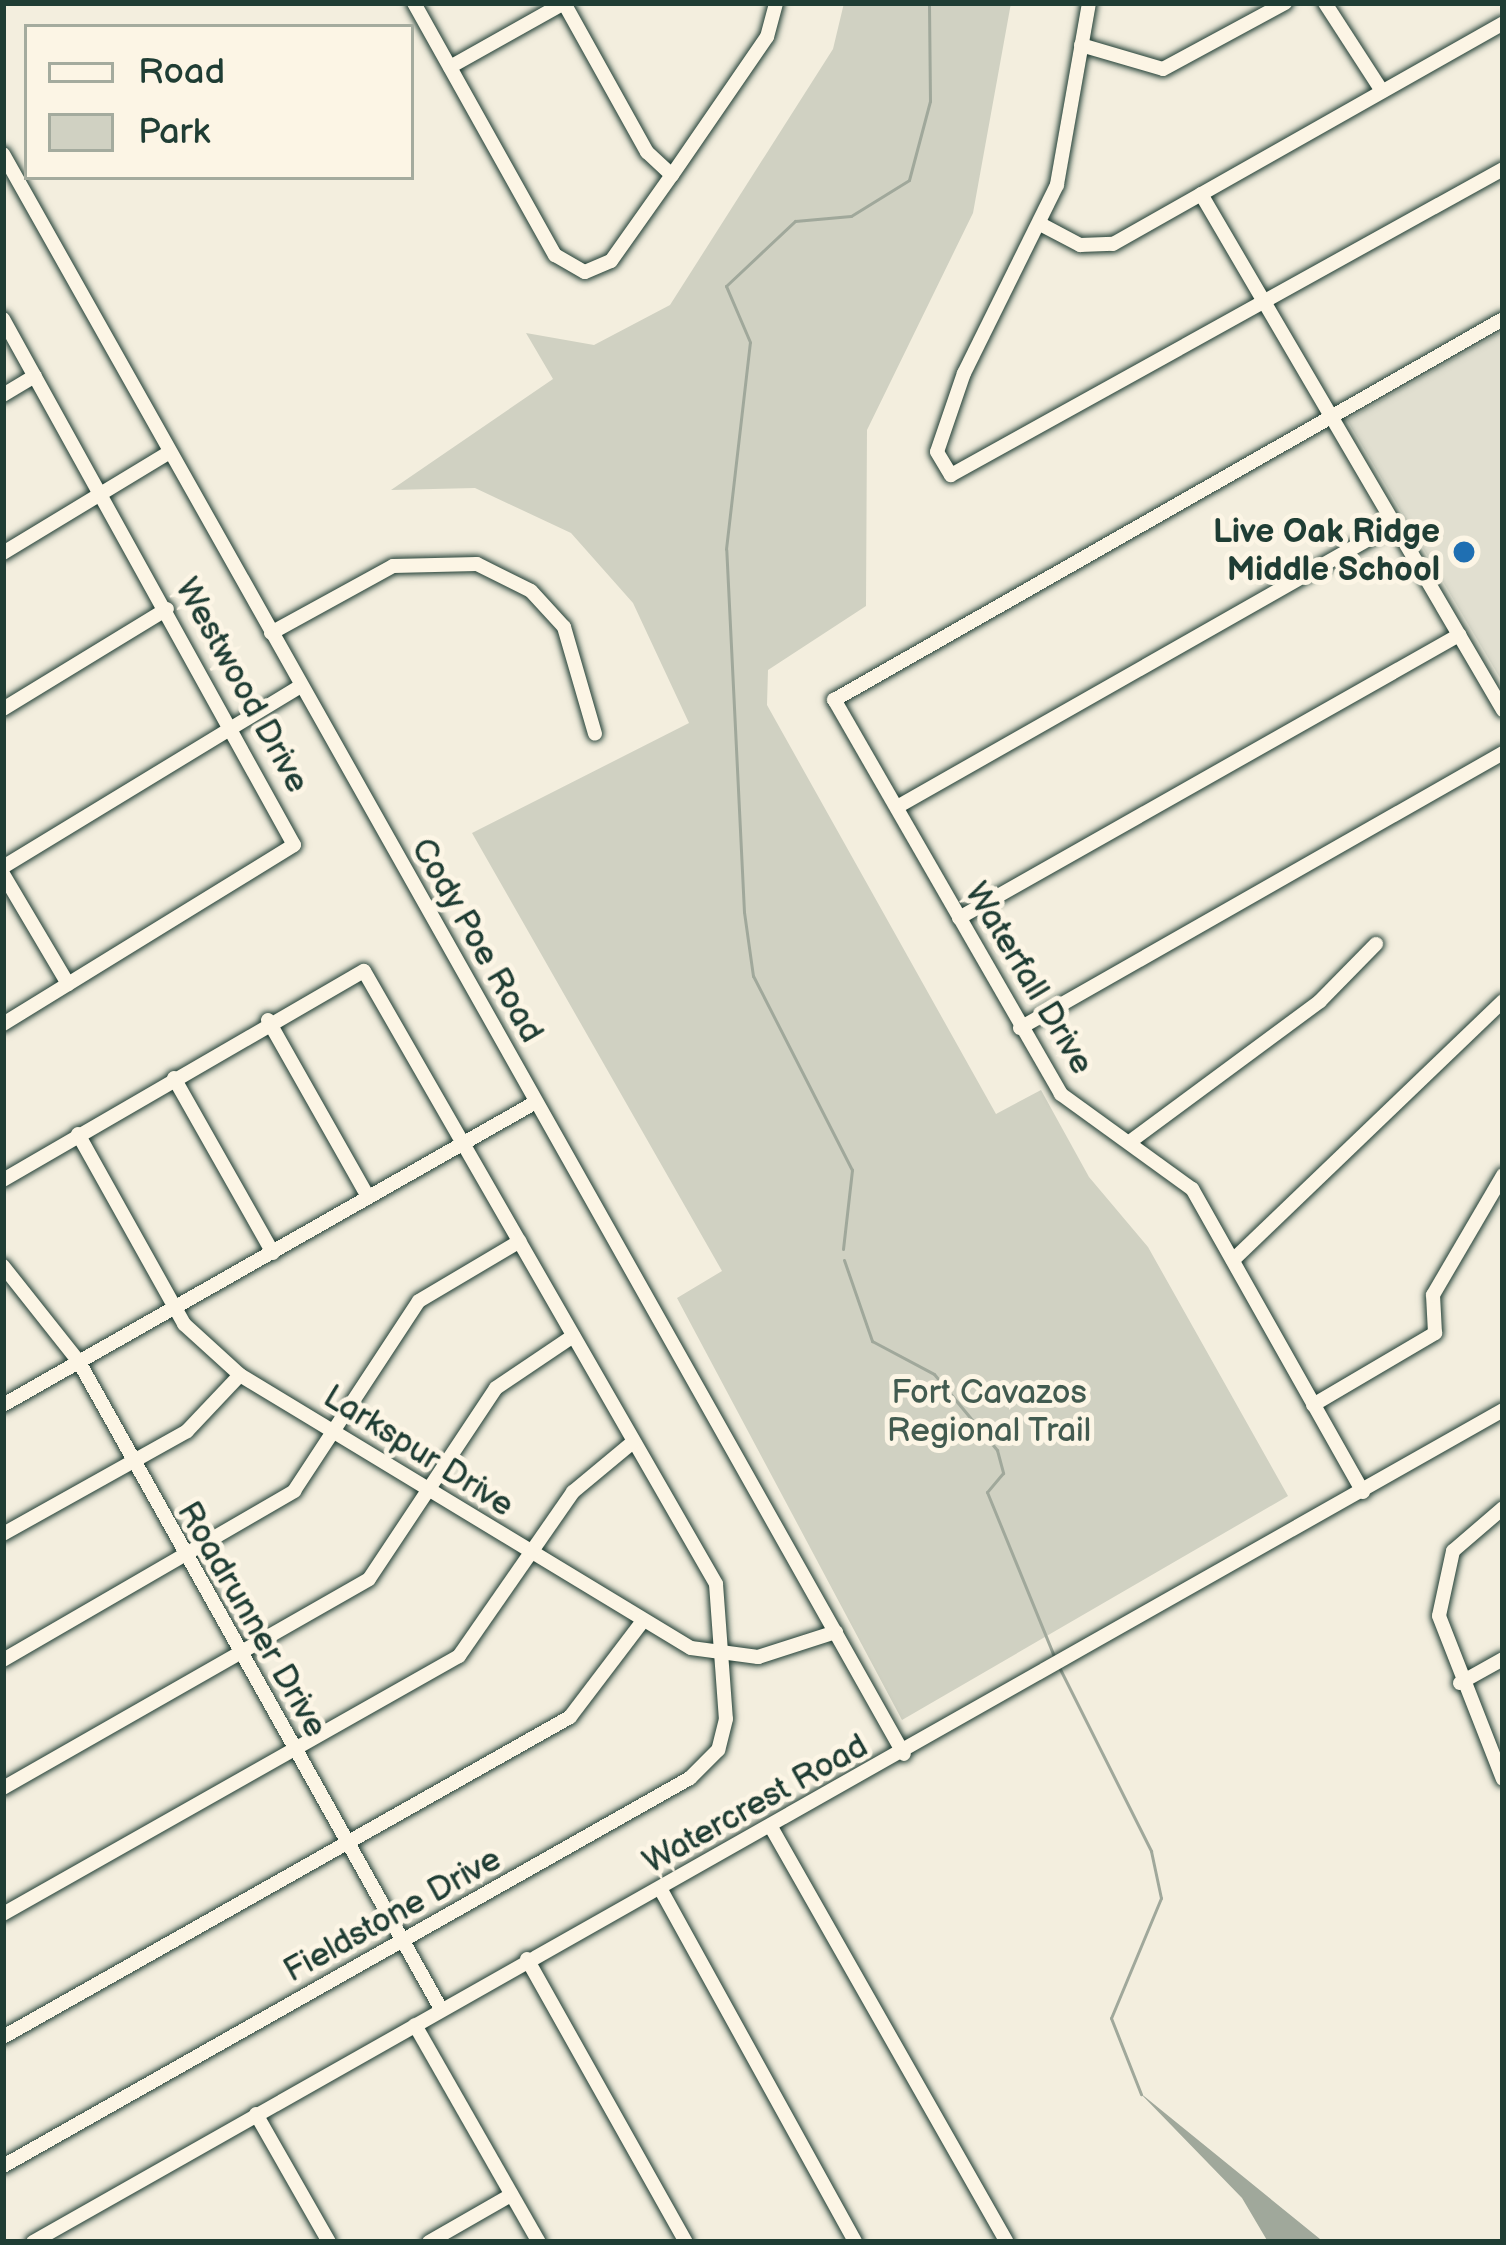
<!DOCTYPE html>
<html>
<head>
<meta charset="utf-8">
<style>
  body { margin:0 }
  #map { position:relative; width:1506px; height:2245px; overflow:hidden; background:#f3eede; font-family:"Balsamiq Sans",sans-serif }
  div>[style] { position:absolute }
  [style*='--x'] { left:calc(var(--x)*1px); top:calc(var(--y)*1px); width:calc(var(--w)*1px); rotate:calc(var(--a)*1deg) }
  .built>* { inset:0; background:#e1dfd0 }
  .green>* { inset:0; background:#d0d1c2 }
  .water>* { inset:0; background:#a0a89b }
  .stream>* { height:3px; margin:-1.5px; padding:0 1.5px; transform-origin:1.5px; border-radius:1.5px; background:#a0a89b }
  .roads { filter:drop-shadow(0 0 3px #1f3d34) drop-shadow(0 0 3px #1f3d34) }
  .minor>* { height:14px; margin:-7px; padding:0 7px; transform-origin:7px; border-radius:7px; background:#fcf5e5 }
  .dots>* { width:33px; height:33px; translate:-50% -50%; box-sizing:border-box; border:6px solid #fcf5e5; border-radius:50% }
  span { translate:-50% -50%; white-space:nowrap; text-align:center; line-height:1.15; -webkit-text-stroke:10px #fcf5e5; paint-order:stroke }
  .poi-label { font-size:33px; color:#1f3d34; font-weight:700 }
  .right { translate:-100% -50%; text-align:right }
  .street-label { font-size:33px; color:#1f3d34 }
  .park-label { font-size:33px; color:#425b50 }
  .frame { position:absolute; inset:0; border:6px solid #1f3d34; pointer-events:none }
  .legend { position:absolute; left:24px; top:24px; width:390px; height:156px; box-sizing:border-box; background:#fcf5e5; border:3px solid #a4ab9e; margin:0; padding:15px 21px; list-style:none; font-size:36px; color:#1f3d34 }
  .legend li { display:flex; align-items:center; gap:24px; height:60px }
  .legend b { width:60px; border:3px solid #a4ab9e }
</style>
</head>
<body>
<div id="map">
  <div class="built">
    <div style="clip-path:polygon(1503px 331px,1503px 683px,1347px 420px)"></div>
  </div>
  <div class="green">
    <div style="clip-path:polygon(844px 3px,1011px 3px,973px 213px,867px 430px,866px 606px,768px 670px,767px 705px,996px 1114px,1041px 1090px,1089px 1177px,1148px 1247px,1288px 1496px,902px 1720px,677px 1298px,722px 1271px,472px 833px,689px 723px,633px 603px,571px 533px,475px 488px,391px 490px,553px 379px,526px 333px,594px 345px,670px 305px,833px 49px)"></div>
  </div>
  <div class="water">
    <div style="clip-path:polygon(1139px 2092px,1320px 2239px,1324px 2242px,1268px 2242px,1242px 2198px)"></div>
  </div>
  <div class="stream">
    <div style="--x:843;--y:1249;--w:80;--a:-83.5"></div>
    <div style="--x:852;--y:1170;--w:218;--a:-117"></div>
    <div style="--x:753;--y:976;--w:65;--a:-98"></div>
    <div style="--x:744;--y:912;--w:363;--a:-92.8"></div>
    <div style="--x:726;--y:549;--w:208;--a:-83.4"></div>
    <div style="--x:750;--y:342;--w:61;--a:-113.2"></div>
    <div style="--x:726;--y:286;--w:95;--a:-43.3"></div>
    <div style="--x:795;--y:221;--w:56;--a:-5.1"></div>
    <div style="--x:851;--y:216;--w:68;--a:-31.8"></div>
    <div style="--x:909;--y:180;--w:82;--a:-75.1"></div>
    <div style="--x:930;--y:101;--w:98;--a:-90.6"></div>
    <div style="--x:844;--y:1260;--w:86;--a:70.9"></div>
    <div style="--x:872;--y:1341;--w:70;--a:28"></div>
    <div style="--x:934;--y:1374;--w:99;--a:50.3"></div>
    <div style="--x:997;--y:1450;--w:24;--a:75"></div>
    <div style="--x:1003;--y:1473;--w:25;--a:130"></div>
    <div style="--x:987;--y:1492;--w:177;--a:67.8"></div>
    <div style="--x:1058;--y:1665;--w:208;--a:63.4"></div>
    <div style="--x:1151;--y:1851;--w:48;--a:78"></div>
    <div style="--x:1161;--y:1898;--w:130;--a:112.6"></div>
    <div style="--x:1111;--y:2018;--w:82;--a:68.5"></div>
  </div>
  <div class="roads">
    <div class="minor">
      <div style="--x:414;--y:3;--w:289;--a:60.8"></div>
      <div style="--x:555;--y:255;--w:34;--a:30"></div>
      <div style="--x:585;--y:272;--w:28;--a:-23"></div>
      <div style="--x:611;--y:261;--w:105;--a:-54.7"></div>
      <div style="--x:672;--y:175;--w:168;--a:-55.5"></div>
      <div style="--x:767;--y:37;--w:35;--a:-75"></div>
      <div style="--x:564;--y:3;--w:171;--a:60.9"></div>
      <div style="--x:647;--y:152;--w:34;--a:43"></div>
      <div style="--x:1089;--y:3;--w:185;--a:100"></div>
      <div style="--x:1057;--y:185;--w:210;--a:116.3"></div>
      <div style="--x:964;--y:373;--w:83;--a:108.9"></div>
      <div style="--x:937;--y:452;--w:27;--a:59"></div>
      <div style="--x:951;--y:475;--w:631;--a:-29"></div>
      <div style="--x:1325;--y:3;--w:105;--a:57.1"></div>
      <div style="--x:1081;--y:45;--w:85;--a:16.3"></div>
      <div style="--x:1163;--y:69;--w:139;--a:-28.4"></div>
      <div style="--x:450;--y:67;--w:131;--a:-29.3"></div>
      <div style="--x:3;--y:154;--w:1836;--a:60.62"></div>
      <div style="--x:1201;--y:194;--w:598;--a:59.66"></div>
      <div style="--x:1044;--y:226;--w:41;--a:27.8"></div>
      <div style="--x:1080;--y:245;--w:33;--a:-2"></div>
      <div style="--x:1113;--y:244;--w:448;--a:-29.5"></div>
      <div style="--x:3;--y:319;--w:601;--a:61.05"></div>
      <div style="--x:294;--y:845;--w:342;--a:148.4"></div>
      <div style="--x:3;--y:395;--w:37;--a:-31"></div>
      <div style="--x:3;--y:553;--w:195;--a:-31.2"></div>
      <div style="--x:271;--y:633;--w:139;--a:-28.8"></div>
      <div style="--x:393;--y:566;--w:84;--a:-1.4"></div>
      <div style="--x:477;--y:564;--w:60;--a:26.6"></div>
      <div style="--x:531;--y:591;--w:49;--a:47.5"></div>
      <div style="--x:564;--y:627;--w:111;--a:73.8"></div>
      <div style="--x:3;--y:709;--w:192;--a:-31.4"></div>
      <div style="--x:897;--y:807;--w:573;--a:-29.61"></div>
      <div style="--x:3;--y:867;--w:349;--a:-31.3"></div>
      <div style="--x:3;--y:874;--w:128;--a:59.4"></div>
      <div style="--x:959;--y:918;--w:575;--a:-29.51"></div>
      <div style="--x:268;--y:1020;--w:201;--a:60.5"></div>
      <div style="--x:1020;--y:1028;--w:556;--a:-29.66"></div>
      <div style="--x:174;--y:1078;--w:201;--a:60.5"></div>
      <div style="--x:78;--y:1134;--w:218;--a:60.8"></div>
      <div style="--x:184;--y:1324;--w:76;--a:42.3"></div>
      <div style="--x:240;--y:1375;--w:527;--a:31.19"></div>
      <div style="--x:691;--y:1648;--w:68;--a:7.7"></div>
      <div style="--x:758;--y:1657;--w:82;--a:-17.8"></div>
      <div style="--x:1131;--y:1141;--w:235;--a:-36.5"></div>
      <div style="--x:1320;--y:1001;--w:80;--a:-45.5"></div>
      <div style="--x:3;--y:1180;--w:417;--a:-30.1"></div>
      <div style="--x:364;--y:971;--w:707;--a:60.13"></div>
      <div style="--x:716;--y:1584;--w:135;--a:85.8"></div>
      <div style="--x:726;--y:1719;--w:32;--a:104"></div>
      <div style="--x:718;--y:1750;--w:40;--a:135"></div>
      <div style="--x:690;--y:1778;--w:789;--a:150.54"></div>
      <div style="--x:1233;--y:1260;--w:374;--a:-43.8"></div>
      <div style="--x:3;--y:1266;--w:122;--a:51.6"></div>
      <div style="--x:79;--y:1362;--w:741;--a:60.77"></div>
      <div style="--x:3;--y:1405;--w:613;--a:-29.62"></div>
      <div style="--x:1313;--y:1405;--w:142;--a:-30.5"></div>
      <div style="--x:1435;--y:1333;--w:38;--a:-93"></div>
      <div style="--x:1433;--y:1295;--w:139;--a:-59.7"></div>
      <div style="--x:1363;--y:1492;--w:348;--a:-119.4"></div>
      <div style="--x:1192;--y:1189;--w:162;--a:-144.1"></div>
      <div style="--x:1061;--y:1094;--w:455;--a:-119.9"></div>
      <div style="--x:834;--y:700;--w:770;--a:-29.66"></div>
      <div style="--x:1503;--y:1508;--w:66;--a:139.3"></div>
      <div style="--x:1453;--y:1551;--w:66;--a:102.2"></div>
      <div style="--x:1439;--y:1616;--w:175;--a:68.6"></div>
      <div style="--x:3;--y:1534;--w:211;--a:-29.2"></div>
      <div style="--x:187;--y:1431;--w:77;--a:-46.6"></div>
      <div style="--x:3;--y:1660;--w:337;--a:-30.1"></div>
      <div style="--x:294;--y:1491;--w:227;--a:-56.7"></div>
      <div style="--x:419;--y:1301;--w:117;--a:-30.7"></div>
      <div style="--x:1460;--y:1683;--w:49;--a:-29.2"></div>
      <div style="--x:3;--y:1788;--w:421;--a:-29.7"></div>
      <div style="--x:369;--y:1579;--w:229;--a:-56.4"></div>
      <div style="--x:496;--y:1388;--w:93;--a:-34"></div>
      <div style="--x:771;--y:1827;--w:477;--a:60.4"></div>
      <div style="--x:661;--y:1890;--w:402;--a:61.1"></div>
      <div style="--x:3;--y:1914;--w:524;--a:-29.5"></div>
      <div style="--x:459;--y:1656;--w:200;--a:-55.2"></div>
      <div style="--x:573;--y:1492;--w:78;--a:-39.8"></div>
      <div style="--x:527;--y:1959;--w:325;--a:60.7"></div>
      <div style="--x:415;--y:2025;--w:250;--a:60.3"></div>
      <div style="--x:3;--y:2037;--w:651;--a:-29.44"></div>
      <div style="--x:570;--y:1717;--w:121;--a:-52.8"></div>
      <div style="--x:256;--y:2114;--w:147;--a:60.3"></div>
      <div style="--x:33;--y:2242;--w:1689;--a:-29.51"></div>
      <div style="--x:429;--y:2242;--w:95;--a:-29.8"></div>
    </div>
  </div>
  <div class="dots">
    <div style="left:1464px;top:552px;background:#1f6fb2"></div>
  </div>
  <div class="poi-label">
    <span class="right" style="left:1440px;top:552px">Live Oak Ridge<br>Middle School</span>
  </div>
  <div class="street-label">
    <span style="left:241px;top:686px;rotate:61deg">Westwood Drive</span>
    <span style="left:476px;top:941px;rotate:60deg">Cody Poe Road</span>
    <span style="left:1028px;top:979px;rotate:59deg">Waterfall Drive</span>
    <span style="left:418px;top:1452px;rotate:32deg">Larkspur Drive</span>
    <span style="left:251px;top:1620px;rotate:60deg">Roadrunner Drive</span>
    <span style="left:756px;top:1805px;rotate:-29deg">Watercrest Road</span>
    <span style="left:393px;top:1916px;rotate:-29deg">Fieldstone Drive</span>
  </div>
  <div class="park-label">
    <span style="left:989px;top:1413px">Fort Cavazos<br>Regional Trail</span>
  </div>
  <div class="frame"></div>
  <ul class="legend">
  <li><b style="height:15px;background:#fcf5e5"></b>Road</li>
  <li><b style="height:33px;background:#d0d1c2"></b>Park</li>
  </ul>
</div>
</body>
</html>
